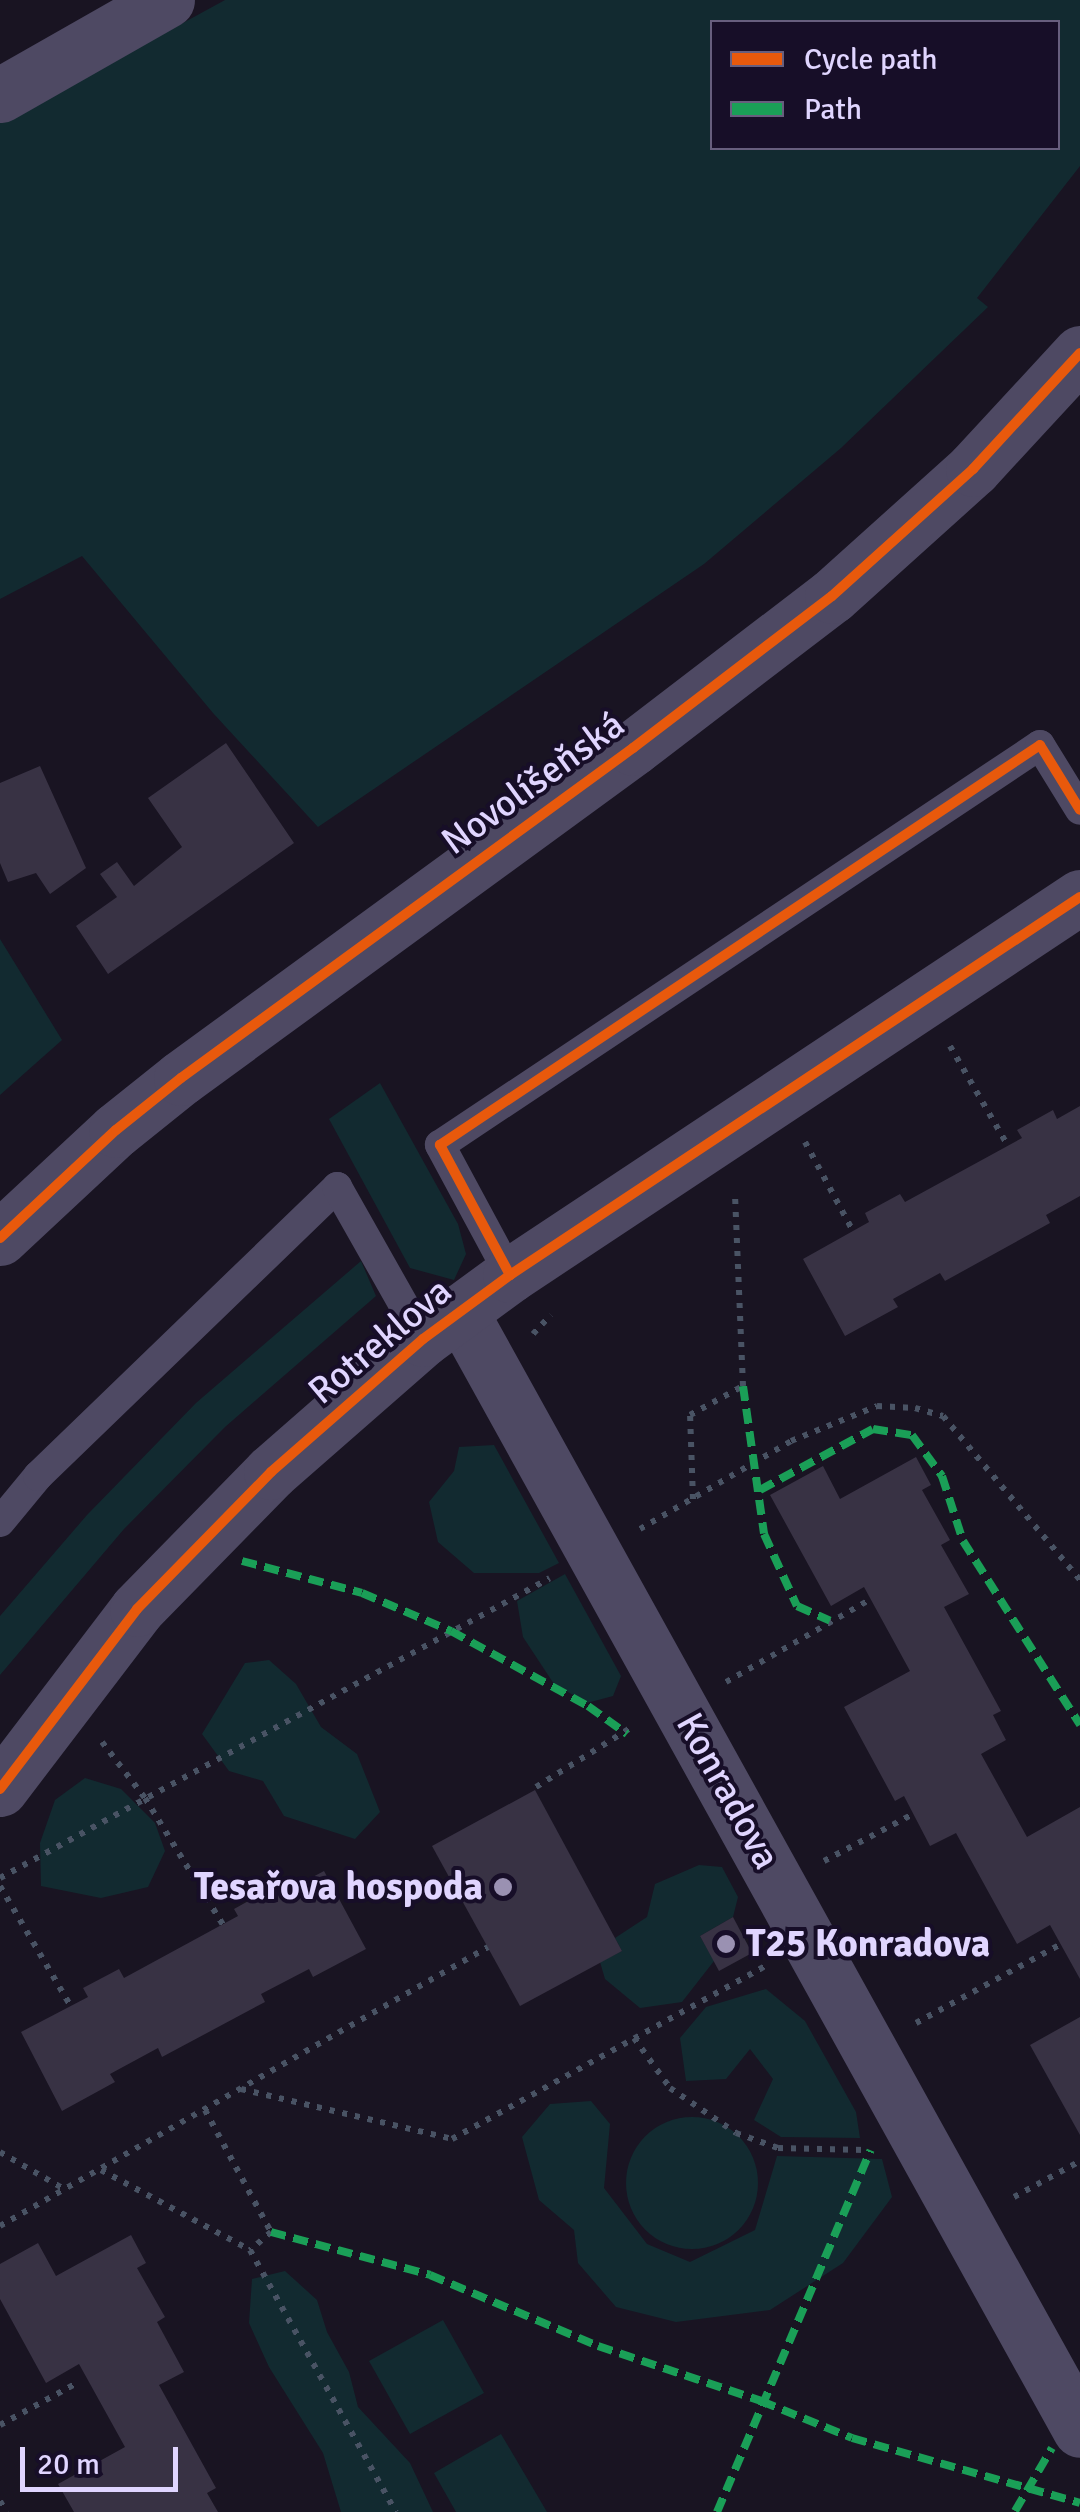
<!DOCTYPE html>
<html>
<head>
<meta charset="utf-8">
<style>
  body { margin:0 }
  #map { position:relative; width:1080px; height:2512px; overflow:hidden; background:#191422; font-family:Signika,sans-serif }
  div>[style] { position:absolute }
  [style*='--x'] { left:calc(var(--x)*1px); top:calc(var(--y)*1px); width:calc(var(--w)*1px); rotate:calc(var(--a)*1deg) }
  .green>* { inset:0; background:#122a30 }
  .round { border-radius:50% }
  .building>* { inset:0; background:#383244 }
  .path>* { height:6px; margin-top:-3px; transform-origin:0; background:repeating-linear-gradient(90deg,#495364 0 5px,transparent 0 13px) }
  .service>* { height:30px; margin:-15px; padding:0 15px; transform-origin:15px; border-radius:15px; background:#4e4963 }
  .minor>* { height:55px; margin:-27.5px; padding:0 27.5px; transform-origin:27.5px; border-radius:27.5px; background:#4e4963 }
  .tertiary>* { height:55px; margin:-27.5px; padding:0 27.5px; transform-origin:27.5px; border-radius:27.5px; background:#4e4963 }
  .quiet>* { height:8px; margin-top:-4px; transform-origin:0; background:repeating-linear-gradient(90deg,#1a9f57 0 15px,transparent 0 23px) }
  .cycleway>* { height:10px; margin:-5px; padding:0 5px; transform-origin:5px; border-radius:5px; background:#e8590c }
  .dots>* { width:28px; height:28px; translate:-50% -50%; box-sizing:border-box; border:5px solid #170e28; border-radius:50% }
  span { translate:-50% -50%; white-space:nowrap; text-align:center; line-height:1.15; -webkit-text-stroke:8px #170e28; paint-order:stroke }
  .street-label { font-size:38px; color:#e0d5ff }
  .poi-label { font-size:38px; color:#e0d5ff; font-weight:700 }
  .right { translate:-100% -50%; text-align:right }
  .left { translate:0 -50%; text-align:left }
  .legend { position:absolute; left:710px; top:20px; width:350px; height:130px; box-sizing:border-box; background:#170e28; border:2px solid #675e7e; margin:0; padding:12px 18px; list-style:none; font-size:30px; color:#e0d5ff }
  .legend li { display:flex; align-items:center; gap:20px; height:50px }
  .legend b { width:50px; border:2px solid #675e7e }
  .scale { position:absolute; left:20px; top:2447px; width:158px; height:45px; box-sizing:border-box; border:5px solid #e0d5ff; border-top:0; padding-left:12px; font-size:30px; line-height:35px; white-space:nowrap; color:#e0d5ff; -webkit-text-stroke:8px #170e28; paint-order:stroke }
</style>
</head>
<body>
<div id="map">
  <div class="green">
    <div style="clip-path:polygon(evenodd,225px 0,1080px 0,1080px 166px,977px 298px,988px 307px,841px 448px,704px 564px,318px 827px,213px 713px,82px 556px,0 599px,0 123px,225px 0,712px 22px,1058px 22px,1058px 148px,712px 148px,712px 22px)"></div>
    <div style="clip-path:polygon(0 939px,62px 1040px,0 1095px)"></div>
    <div style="clip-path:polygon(380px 1083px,458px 1224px,466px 1254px,454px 1280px,410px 1268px,329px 1119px)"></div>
    <div style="clip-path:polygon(361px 1261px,376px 1296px,225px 1427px,124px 1529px,0 1675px,0 1616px,87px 1515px,196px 1403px)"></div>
    <div style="clip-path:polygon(494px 1445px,559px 1563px,539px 1573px,474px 1573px,438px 1542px,429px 1502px,454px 1471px,459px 1447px)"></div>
    <div style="clip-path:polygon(565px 1574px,621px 1676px,613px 1696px,587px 1703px,554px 1684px,523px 1637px,517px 1601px)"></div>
    <div style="clip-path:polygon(269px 1660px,296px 1684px,321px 1727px,357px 1754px,380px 1812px,355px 1839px,284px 1816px,263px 1781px,229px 1771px,202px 1734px,245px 1663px)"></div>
    <div style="clip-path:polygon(85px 1778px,121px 1789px,155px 1823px,165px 1851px,148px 1887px,101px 1898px,41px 1886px,40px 1843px,55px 1800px)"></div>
    <div style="clip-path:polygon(699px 1865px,722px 1867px,738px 1897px,733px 1917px,700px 1936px,714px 1961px,682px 2002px,640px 2008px,605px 1979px,600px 1962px,622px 1951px,615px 1938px,647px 1917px,655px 1884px)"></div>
    <div style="clip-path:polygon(766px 1989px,805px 2021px,856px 2112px,860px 2138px,781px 2137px,754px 2120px,773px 2079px,750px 2049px,726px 2079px,686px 2081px,680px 2038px,706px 2007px)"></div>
    <div style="clip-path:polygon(591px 2101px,610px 2124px,604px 2188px,647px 2244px,690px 2262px,755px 2230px,777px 2156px,882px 2159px,892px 2197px,843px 2263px,770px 2310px,676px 2322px,616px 2307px,578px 2263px,574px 2230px,539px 2200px,522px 2137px,550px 2104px)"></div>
    <div class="round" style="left:626px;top:2117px;width:132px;height:132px"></div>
    <div style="clip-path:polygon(285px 2271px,317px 2300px,327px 2332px,349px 2372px,358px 2407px,410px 2463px,433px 2512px,341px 2512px,323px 2453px,269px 2367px,249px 2323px,252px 2279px)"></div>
    <div style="clip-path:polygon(443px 2320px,484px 2393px,410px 2434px,369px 2361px)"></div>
    <div style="clip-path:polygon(501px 2434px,547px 2512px,456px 2512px,434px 2473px)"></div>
  </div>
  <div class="building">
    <div style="clip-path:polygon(226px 743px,294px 843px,108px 974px,76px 926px,117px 897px,100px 874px,117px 862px,134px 886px,182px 847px,148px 798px)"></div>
    <div style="clip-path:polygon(40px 766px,86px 868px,50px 894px,36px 873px,8px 882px,0 863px,0 783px)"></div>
    <div style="clip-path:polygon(1080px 1106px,1080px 1196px,1046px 1215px,1050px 1223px,945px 1281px,940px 1273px,893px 1299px,898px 1307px,845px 1336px,803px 1259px,869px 1222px,865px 1213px,900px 1194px,905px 1202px,1022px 1138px,1017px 1130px,1053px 1110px,1057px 1119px)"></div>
    <div style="clip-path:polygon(916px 1457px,931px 1485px,922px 1490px,950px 1540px,941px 1545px,969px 1594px,944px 1607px,1001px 1711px,993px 1715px,1006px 1740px,981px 1754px,1027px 1837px,1080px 1807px,1080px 1979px,1050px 1925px,1017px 1944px,956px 1833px,930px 1846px,904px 1796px,895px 1801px,844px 1707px,910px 1671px,864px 1587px,831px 1606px,770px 1495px,823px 1466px,840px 1499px)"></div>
    <div style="clip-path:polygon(535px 1790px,622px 1951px,520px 2006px,432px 1846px)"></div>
    <div style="clip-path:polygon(324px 1871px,366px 1949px,313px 1977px,309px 1969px,261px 1994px,265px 2002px,162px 2057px,158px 2048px,110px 2074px,115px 2082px,62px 2111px,21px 2032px,88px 1997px,83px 1988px,119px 1969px,124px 1978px,238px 1916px,234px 1909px,270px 1889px,275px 1897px)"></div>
    <div style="clip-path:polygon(733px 1917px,752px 1953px,719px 1971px,700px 1936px)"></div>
    <div style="clip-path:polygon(1080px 2017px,1080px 2135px,1030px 2045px)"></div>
    <div style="clip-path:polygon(131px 2235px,146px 2263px,137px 2268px,165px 2317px,157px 2322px,184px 2372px,159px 2385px,216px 2488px,207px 2493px,218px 2512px,74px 2512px,58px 2484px,125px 2447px,79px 2364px,46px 2383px,0 2299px,0 2264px,38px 2243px,56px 2276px)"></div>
  </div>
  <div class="path">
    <div style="--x:950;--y:1046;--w:116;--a:59.9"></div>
    <div style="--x:805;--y:1142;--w:101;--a:61.7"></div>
    <div style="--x:533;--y:1334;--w:26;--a:-47"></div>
    <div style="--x:693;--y:1499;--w:84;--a:-92"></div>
    <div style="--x:690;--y:1415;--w:60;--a:-28.7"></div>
    <div style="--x:743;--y:1386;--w:194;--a:-92.4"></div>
    <div style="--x:640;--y:1529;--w:175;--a:-30.2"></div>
    <div style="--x:791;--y:1441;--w:93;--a:-22.1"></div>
    <div style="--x:877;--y:1406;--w:38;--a:3"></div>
    <div style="--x:915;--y:1408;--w:29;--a:16"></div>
    <div style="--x:943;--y:1416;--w:214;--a:50.1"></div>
    <div style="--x:726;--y:1682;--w:167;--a:-29.8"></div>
    <div style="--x:102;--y:1742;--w:71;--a:52.5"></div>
    <div style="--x:145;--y:1798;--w:149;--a:58.4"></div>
    <div style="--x:536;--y:1787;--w:113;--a:-32"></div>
    <div style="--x:824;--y:1861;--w:101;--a:-27.8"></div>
    <div style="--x:0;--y:1878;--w:626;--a:-28.61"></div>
    <div style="--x:0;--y:1886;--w:138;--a:59.5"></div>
    <div style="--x:916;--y:2023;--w:165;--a:-28.6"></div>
    <div style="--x:634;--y:2038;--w:62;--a:54.2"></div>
    <div style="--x:670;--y:2088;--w:80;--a:34.3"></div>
    <div style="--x:736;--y:2133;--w:45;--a:19.7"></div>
    <div style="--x:778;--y:2148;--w:87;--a:1.3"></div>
    <div style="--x:241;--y:2089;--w:217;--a:13.3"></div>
    <div style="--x:452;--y:2139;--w:358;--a:-28.9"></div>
    <div style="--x:205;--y:2110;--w:139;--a:61.6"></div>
    <div style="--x:271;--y:2232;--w:28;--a:139"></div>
    <div style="--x:0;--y:2152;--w:74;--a:30"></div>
    <div style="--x:101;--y:2170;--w:169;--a:28.2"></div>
    <div style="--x:250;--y:2250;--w:300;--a:60.9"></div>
    <div style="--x:1014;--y:2197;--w:75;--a:-28.6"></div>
    <div style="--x:0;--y:2226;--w:562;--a:-29.76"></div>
    <div style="--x:0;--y:2425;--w:90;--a:-28.6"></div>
    <div style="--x:0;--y:2501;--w:13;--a:61"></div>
  </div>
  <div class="service">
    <div style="--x:510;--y:1275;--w:148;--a:-118.3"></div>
    <div style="--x:440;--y:1145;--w:721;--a:-33.69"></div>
    <div style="--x:1040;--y:745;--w:76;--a:58.4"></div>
    <div style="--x:0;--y:1522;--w:60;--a:-50.4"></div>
    <div style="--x:38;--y:1476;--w:416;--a:-44"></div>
    <div style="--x:337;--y:1187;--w:175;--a:60.5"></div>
  </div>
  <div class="minor">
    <div style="--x:0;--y:95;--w:192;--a:-29.6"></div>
    <div style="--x:460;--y:1311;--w:1279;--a:61.01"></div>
    <div style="--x:0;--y:1789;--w:226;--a:-52.7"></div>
    <div style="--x:137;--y:1609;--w:192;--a:-45.6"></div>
    <div style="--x:271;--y:1472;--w:202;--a:-41.2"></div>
    <div style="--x:423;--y:1339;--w:108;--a:-36.3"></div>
    <div style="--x:510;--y:1275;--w:684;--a:-33.55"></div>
  </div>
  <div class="tertiary">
    <div style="--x:0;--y:1238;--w:158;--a:-43"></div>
    <div style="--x:116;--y:1130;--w:83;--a:-38.7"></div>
    <div style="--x:181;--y:1078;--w:560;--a:-36.13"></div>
    <div style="--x:633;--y:748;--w:250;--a:-37.4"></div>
    <div style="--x:832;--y:596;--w:190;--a:-42"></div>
    <div style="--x:973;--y:469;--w:158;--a:-47.3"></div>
  </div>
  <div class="quiet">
    <div style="--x:743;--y:1386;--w:149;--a:81.9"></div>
    <div style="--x:764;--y:1534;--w:79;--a:65.4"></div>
    <div style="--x:797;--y:1606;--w:36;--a:24"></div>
    <div style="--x:760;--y:1490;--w:128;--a:-28.4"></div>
    <div style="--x:873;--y:1429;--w:39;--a:9"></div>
    <div style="--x:912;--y:1435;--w:51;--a:53.8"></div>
    <div style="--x:942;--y:1476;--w:68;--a:72.1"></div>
    <div style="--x:963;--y:1541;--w:218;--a:57.5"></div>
    <div style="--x:242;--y:1561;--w:124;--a:14.9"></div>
    <div style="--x:362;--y:1593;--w:97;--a:23.1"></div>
    <div style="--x:451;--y:1631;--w:156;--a:28.7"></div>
    <div style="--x:588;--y:1706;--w:48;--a:35.7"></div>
    <div style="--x:271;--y:2232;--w:165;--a:15.1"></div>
    <div style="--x:430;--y:2275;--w:182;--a:22.9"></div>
    <div style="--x:598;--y:2346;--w:172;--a:18.6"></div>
    <div style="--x:761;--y:2401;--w:98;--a:22.1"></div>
    <div style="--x:852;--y:2438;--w:237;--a:15.9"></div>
    <div style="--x:1015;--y:2511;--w:73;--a:-59.6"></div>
    <div style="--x:717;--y:2512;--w:393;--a:-67"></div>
  </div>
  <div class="cycleway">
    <div style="--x:0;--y:1238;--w:158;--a:-43"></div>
    <div style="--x:116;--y:1130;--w:83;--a:-38.7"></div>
    <div style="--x:181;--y:1078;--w:560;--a:-36.13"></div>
    <div style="--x:633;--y:748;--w:250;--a:-37.4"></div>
    <div style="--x:832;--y:596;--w:190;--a:-42"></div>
    <div style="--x:973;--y:469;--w:158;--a:-47.3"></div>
    <div style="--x:510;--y:1275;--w:148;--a:-118.3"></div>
    <div style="--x:440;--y:1145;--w:721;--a:-33.69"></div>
    <div style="--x:1040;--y:745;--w:76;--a:58.4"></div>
    <div style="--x:0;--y:1789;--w:226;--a:-52.7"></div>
    <div style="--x:137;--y:1609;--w:192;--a:-45.6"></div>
    <div style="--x:271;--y:1472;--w:202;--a:-41.2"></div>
    <div style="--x:423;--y:1339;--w:108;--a:-36.3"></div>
    <div style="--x:510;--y:1275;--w:684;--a:-33.55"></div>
  </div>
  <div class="dots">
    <div style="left:503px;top:1887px;background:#9a91b2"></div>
    <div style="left:726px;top:1944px;background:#9a91b2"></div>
  </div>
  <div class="street-label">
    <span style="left:533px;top:783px;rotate:-36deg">Novolíšeňská</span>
    <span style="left:380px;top:1341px;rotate:-40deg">Rotreklova</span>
    <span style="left:728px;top:1791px;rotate:61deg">Konradova</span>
  </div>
  <div class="poi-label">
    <span class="right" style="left:483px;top:1887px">Tesařova hospoda</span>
    <span class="left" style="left:746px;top:1944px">T25 Konradova</span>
  </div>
  <ul class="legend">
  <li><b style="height:12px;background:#e8590c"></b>Cycle path</li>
  <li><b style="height:12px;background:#1a9f57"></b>Path</li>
  </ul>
  <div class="scale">20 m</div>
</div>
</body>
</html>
